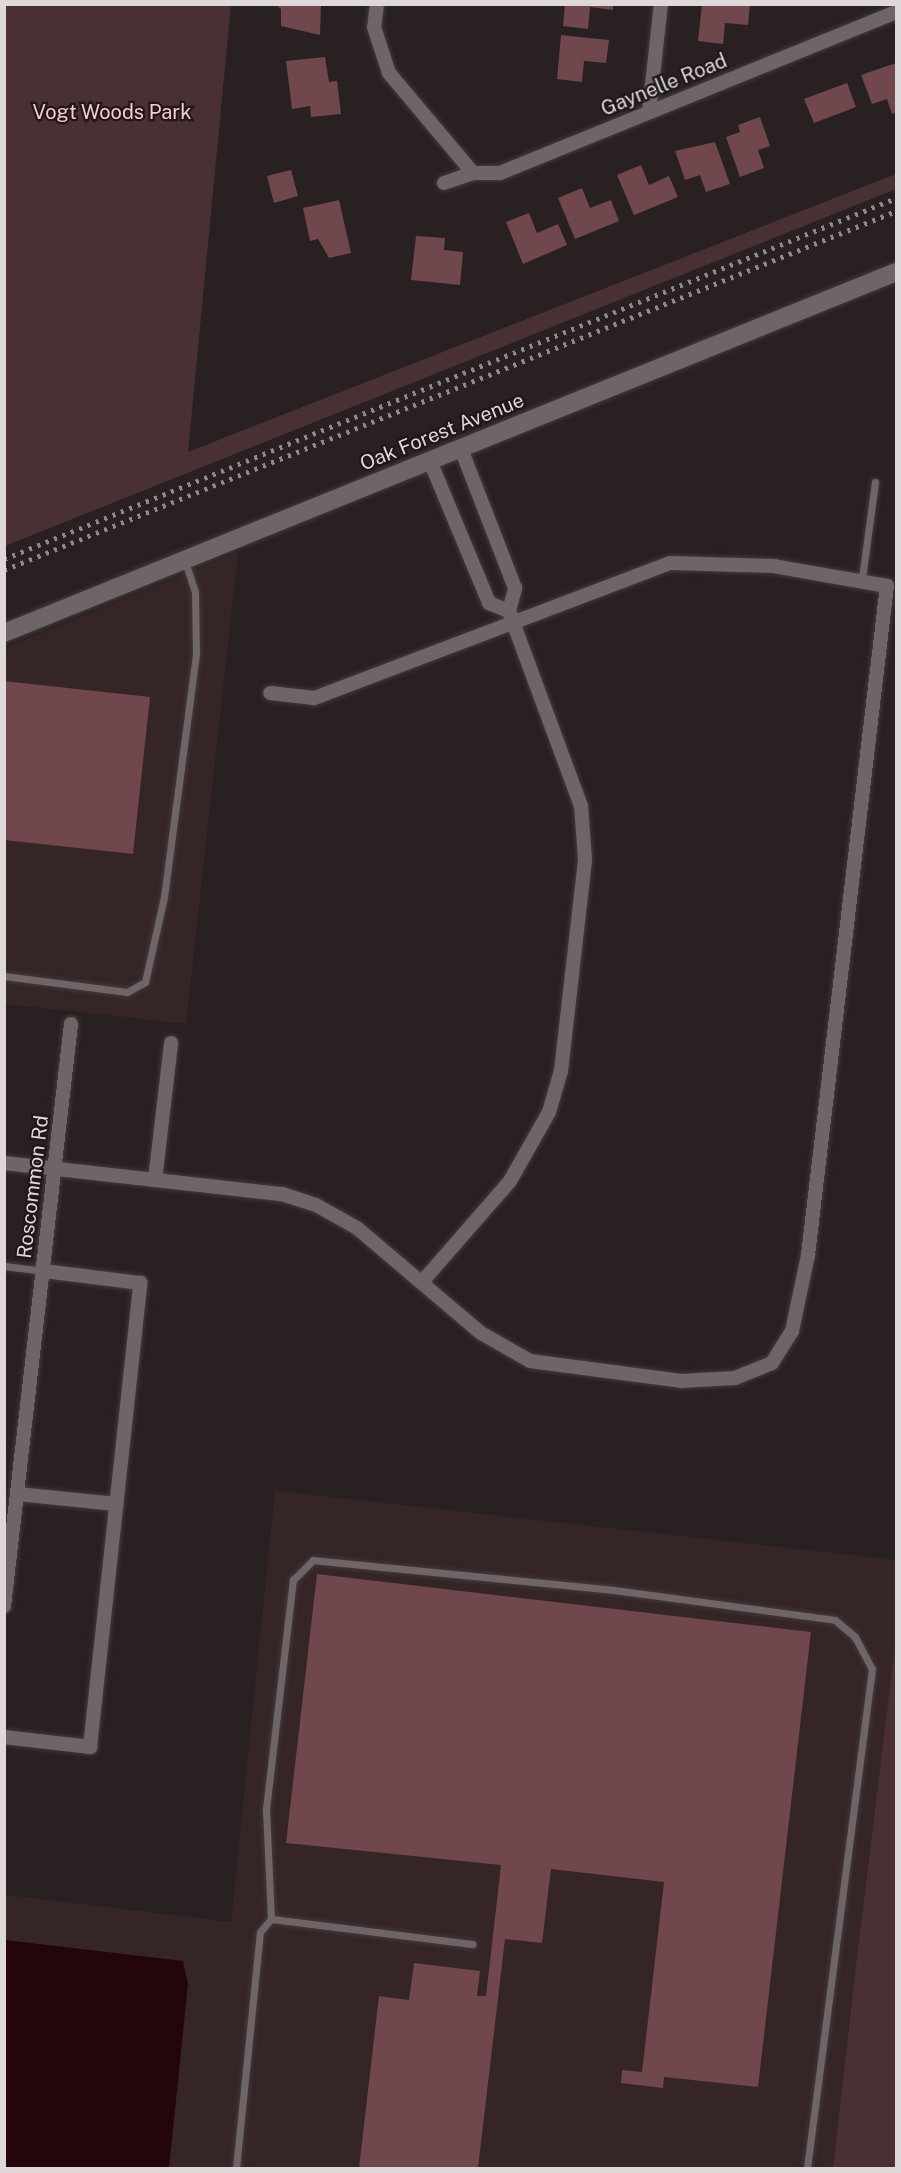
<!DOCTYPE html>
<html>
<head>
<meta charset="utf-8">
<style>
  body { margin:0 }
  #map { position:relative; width:901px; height:2173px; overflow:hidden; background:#292121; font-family:"Public Sans",sans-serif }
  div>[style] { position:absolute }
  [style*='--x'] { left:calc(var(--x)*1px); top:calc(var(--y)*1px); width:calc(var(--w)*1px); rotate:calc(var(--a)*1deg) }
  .built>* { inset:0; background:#352527 }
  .green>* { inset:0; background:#493034 }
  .water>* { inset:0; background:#25050c }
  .building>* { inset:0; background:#6f474d }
  .roads { filter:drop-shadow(0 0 2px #433b3c) drop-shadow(0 0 2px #433b3c) }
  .service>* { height:7px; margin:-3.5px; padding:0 3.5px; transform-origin:3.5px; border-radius:3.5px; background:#6f6566 }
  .minor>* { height:14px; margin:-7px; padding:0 7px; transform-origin:7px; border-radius:7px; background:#6f6566 }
  .tertiary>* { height:18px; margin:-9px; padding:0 9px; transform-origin:9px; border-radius:9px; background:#6f6566 }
  .rail>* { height:4.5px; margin-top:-2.25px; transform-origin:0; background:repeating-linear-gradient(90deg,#908989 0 3px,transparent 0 9px) }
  span { translate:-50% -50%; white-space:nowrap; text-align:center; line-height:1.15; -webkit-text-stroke:4.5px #1f1718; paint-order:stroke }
  .street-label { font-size:20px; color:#ded8d8 }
  .park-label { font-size:20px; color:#f8cbd0 }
  .frame { position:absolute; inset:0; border:6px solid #ded8d8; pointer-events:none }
</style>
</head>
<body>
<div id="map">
  <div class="built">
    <div style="clip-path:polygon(238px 552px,186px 1024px,5px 1004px,5px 648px)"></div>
    <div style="clip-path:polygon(275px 1491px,896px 1560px,896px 1644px,835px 2168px,5px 2168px,5px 1895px,231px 1922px)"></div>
  </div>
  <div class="green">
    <div style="clip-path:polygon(5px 4px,231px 5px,188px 452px,896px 174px,896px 189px,5px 546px)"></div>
    <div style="clip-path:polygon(896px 1639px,896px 2168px,833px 2168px,857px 1958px)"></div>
  </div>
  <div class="water">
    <div style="clip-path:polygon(5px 1940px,183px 1961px,188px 1984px,169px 2168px,5px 2168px)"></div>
  </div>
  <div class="building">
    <div style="clip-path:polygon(275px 4px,321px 4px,320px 35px,281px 26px,281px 9px)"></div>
    <div style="clip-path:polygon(565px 4px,613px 4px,613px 10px,590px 7px,588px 29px,563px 26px)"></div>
    <div style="clip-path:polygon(702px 4px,750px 4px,748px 25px,725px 23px,723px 44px,698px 41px)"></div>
    <div style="clip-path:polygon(561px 35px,609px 40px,606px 63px,584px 61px,582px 82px,557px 79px)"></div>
    <div style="clip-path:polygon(325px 57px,329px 82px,337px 81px,341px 114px,311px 117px,310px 106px,292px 109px,286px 61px)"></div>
    <div style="clip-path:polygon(896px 63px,896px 113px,892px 114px,887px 99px,872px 104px,861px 75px)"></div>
    <div style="clip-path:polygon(847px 83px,856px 107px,814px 123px,804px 99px)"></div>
    <div style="clip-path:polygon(760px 117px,770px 146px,758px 150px,764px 168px,740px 177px,726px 137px,740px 132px,738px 125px)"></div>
    <div style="clip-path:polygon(715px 142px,730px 184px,706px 192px,700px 175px,685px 180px,675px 151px)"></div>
    <div style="clip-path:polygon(641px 165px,649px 185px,669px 176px,678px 197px,634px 215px,617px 175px)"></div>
    <div style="clip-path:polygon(291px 170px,298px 196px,274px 203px,267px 176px)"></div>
    <div style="clip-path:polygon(582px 188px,590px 208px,611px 200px,619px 221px,575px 239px,558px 198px)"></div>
    <div style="clip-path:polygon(339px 200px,351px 253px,329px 258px,318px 239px,310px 241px,303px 208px)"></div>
    <div style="clip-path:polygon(529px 213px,537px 233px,558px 224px,567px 245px,523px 264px,506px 222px)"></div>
    <div style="clip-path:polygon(416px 236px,445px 238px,444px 250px,463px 252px,460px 285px,411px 280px)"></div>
    <div style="clip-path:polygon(4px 681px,150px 697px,133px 854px,4px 840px)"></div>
    <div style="clip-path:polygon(317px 1574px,811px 1632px,758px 2087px,664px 2077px,663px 2088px,621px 2083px,622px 2070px,642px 2072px,664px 1882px,551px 1869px,542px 1943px,505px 1939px,478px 2168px,359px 2168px,379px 1996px,409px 2000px,414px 1963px,480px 1971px,477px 1996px,486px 1996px,501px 1865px,286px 1843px)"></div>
  </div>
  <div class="roads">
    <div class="service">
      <div style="--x:862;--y:578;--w:97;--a:-82.3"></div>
      <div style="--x:4;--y:976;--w:124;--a:7.4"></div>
      <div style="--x:127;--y:992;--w:21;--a:-29"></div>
      <div style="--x:145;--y:982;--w:87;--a:-77.4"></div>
      <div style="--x:164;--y:897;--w:244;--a:-82.5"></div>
      <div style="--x:196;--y:655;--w:63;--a:-90.9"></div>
      <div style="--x:195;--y:592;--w:32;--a:-108"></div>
      <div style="--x:4;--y:1266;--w:39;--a:7"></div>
      <div style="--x:271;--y:1919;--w:110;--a:-92.6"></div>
      <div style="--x:266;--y:1809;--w:231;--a:-83.3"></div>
      <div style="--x:293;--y:1580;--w:28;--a:-45"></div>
      <div style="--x:313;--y:1560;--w:302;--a:5.7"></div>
      <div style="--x:614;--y:1590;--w:223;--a:7.7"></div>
      <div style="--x:835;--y:1620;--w:26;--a:40"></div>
      <div style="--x:855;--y:1637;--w:36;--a:62"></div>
      <div style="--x:872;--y:1669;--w:503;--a:97.42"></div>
      <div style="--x:236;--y:2168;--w:237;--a:-84.2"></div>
      <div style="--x:260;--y:1932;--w:17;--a:-50"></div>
      <div style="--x:271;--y:1919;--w:203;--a:7.1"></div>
    </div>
    <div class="minor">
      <div style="--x:377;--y:4;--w:23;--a:97"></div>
      <div style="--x:374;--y:27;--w:48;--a:71.9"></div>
      <div style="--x:389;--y:73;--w:131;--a:50"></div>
      <div style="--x:649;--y:112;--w:109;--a:-83.7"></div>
      <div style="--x:444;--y:183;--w:31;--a:-19"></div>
      <div style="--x:473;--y:173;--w:27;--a:0"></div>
      <div style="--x:500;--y:173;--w:427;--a:-22.1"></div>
      <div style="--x:430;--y:461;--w:154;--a:67.4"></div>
      <div style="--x:489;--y:603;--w:22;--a:22"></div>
      <div style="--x:4;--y:1163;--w:280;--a:6.4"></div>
      <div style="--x:282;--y:1194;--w:36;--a:18"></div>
      <div style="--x:316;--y:1205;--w:47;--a:29.3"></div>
      <div style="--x:357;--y:1228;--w:162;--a:40.3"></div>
      <div style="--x:481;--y:1333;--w:56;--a:29.7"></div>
      <div style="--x:530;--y:1361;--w:152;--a:7.5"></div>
      <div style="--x:681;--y:1381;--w:54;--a:-3.2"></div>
      <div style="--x:735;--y:1378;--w:40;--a:-22"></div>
      <div style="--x:772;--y:1363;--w:38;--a:-58"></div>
      <div style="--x:792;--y:1331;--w:78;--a:-78.1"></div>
      <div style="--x:808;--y:1255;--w:674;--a:-83.27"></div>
      <div style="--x:887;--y:586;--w:115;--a:-170"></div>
      <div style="--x:774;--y:566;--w:104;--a:-178.3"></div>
      <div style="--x:670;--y:563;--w:381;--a:159.2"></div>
      <div style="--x:314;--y:698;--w:44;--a:-173.5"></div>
      <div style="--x:155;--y:1180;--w:138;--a:-83.3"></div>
      <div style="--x:422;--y:1282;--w:134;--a:-48.9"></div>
      <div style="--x:510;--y:1181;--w:79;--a:-60.5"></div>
      <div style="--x:549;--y:1112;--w:43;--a:-73.7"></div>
      <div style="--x:561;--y:1071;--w:213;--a:-83.5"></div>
      <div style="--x:585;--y:859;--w:53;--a:-94.3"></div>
      <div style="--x:581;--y:806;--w:208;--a:-110.3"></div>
      <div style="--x:509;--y:611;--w:24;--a:-75"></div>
      <div style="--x:515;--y:588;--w:149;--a:-111.2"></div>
      <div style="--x:17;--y:1494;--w:100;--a:5.8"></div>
      <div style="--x:4;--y:1606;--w:586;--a:-83.43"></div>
      <div style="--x:4;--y:1737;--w:87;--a:6.6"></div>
      <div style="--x:90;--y:1747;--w:467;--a:-83.8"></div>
      <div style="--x:140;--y:1283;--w:98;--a:-172.9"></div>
    </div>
    <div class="tertiary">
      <div style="--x:4;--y:633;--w:962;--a:-22.03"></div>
    </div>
  </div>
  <div class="rail">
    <div style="--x:4;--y:559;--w:962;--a:-22.03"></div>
    <div style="--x:4;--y:570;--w:962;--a:-21.92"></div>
  </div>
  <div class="street-label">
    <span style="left:664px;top:85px;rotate:-22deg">Gaynelle Road</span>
    <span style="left:442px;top:432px;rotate:-22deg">Oak Forest Avenue</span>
    <span style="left:33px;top:1187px;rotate:-83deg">Roscommon Rd</span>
  </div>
  <div class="park-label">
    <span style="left:112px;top:112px">Vogt Woods Park</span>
  </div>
  <div class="frame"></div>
</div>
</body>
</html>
